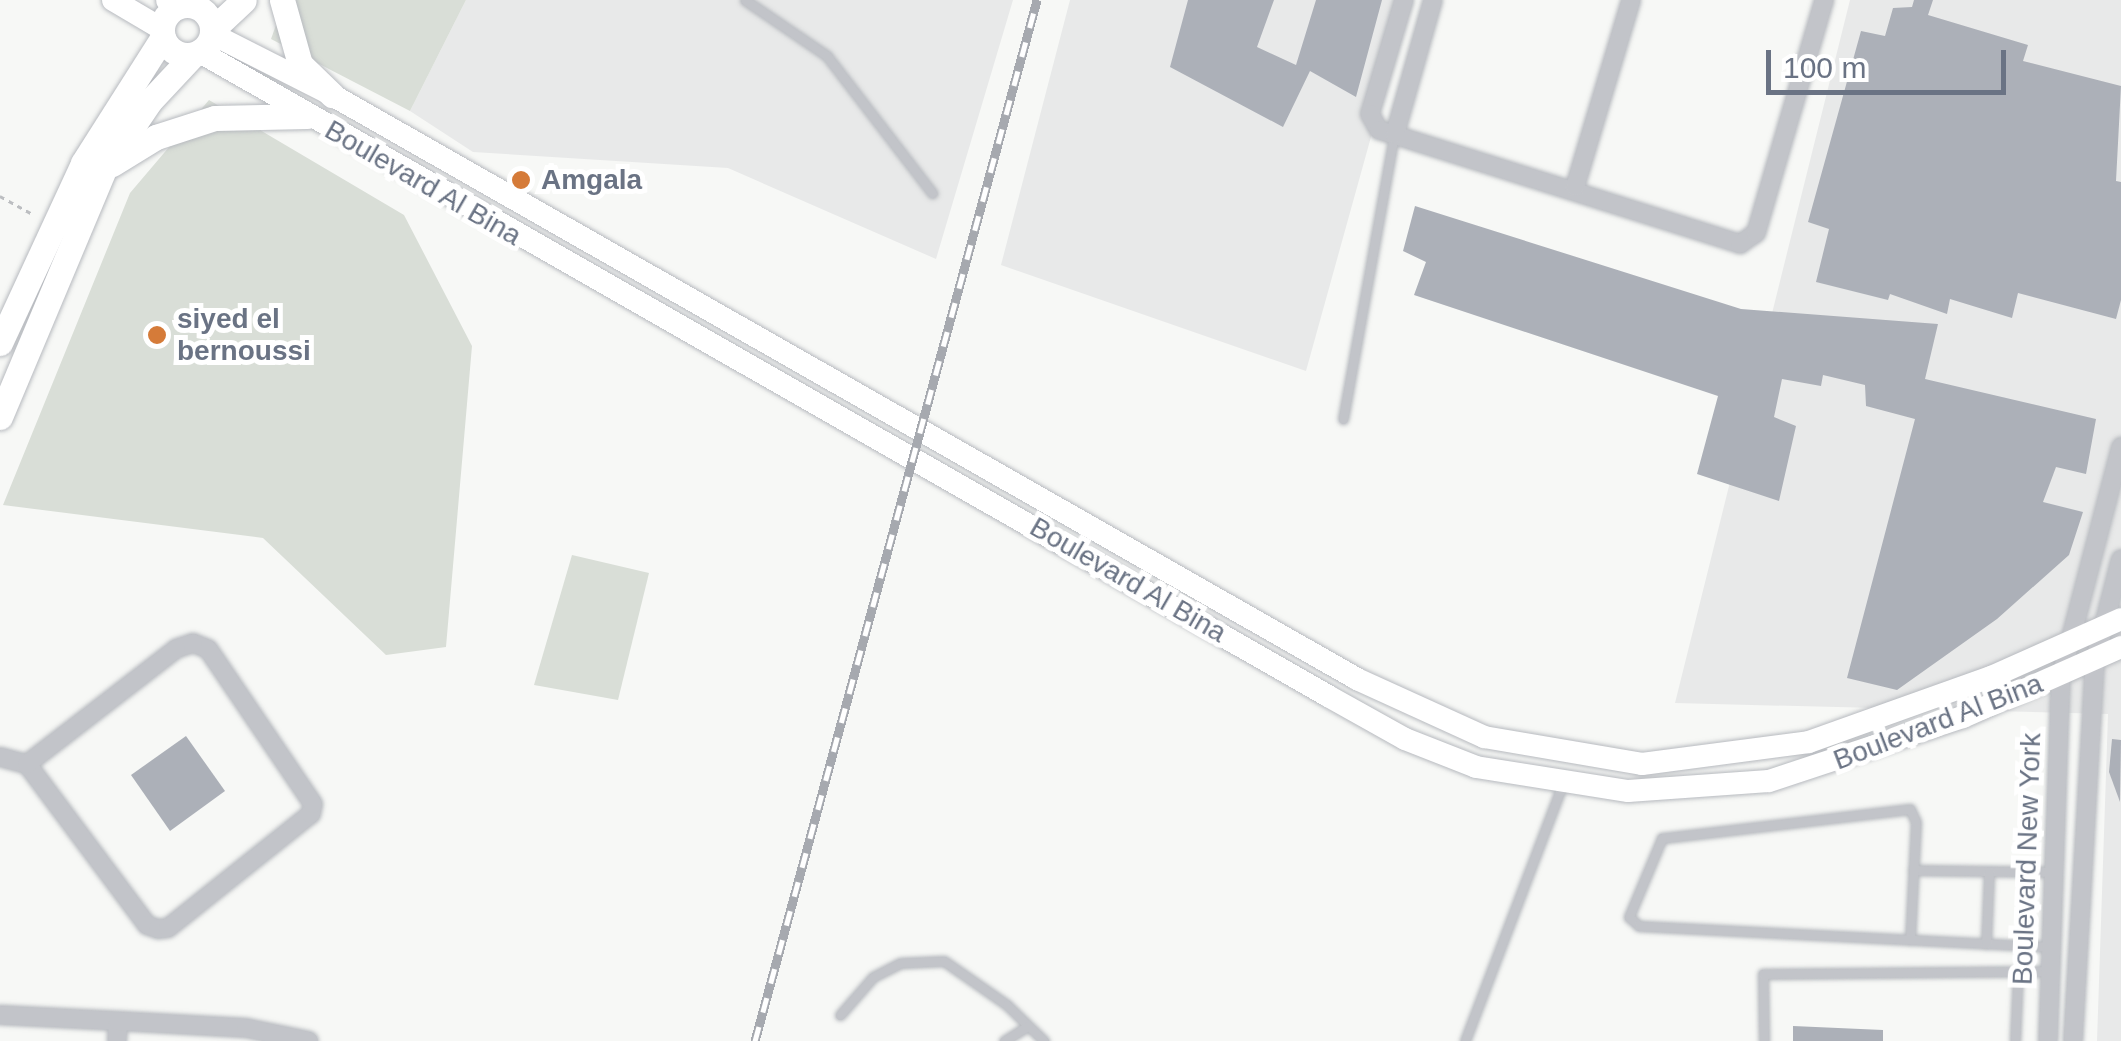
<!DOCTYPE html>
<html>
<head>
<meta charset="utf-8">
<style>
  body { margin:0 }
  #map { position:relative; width:2121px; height:1041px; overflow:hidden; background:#f7f8f6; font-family:Arial,sans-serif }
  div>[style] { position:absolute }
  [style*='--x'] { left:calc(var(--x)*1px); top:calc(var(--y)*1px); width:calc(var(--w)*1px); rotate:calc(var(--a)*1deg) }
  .built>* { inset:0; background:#e8e9e9 }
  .green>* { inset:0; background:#d9ded7 }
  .building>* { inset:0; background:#acb0b8 }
  .path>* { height:2.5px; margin-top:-1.25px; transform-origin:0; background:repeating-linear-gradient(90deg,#bcbec1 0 5px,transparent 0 10px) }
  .roads { filter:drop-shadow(0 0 2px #b7babf) drop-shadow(0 0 2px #b7babf) }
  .lane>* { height:9px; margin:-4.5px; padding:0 4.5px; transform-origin:4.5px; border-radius:4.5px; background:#c2c4c9 }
  .street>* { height:18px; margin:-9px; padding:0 9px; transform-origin:9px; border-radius:9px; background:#c2c4c9 }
  .secondary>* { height:22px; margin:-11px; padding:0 11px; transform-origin:11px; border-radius:11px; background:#fff }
  .primary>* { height:25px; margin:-12.5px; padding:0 12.5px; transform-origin:12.5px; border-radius:12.5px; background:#fff }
  .primary>.ring { margin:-12.5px; padding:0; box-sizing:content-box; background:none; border:25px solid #fff; border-radius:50% }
  .rail>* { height:9px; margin-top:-4.5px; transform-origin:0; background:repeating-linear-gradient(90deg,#fff 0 15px,#a6a9af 0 30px); box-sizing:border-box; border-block:2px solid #a6a9af }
  .dots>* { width:28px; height:28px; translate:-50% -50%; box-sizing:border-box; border:5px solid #fff; border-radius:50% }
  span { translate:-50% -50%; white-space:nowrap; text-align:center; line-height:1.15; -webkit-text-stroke:10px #fff; paint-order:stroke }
  .poi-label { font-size:28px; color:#6a7384; font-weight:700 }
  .left { translate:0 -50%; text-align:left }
  .street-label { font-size:28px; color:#6a7384 }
  .scale { position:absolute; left:1766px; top:50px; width:240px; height:45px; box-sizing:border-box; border:5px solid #6a7384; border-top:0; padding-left:12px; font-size:30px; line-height:35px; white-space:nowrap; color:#6a7384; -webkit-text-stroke:8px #fff; paint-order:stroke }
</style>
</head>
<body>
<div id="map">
  <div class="built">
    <div style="clip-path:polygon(466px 0,1013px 0,936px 259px,728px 168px,473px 152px,410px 111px)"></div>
    <div style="clip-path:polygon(1070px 0,1409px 0,1306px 371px,1001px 265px)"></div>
    <div style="clip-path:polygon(1850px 0,2121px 0,2121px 1041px,2097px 1041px,2108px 714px,1675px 703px)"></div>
  </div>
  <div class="green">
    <div style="clip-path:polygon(285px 0,466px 0,410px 111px,271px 39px)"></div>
    <div style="clip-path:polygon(209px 100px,404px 215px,472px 346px,446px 647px,386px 655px,263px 538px,3px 505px,130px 193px)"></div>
    <div style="clip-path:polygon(572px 555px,649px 573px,618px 700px,534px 685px)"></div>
  </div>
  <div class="building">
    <div style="clip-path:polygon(1188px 0,1274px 0,1257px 47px,1296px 65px,1316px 0,1382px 0,1356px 97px,1310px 71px,1283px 127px,1170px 67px)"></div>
    <div style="clip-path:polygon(1914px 0,1933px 0,1928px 15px,2028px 45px,2023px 61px,2121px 86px,2116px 181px,2121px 182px,2121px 300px,2116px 319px,2018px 293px,2012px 318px,1950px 299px,1947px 314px,1890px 294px,1888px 300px,1816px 282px,1829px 229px,1808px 222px,1861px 31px,1885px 36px,1893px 8px,1912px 7px)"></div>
    <div style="clip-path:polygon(1415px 206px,1741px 309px,1938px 324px,1925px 379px,2096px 419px,2086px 474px,2056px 467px,2043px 502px,2083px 512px,2069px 555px,1997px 619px,1897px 690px,1847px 678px,1915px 419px,1866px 406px,1865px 385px,1823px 375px,1821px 386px,1782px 379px,1774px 417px,1796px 426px,1779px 501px,1697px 474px,1718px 396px,1414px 295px,1426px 262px,1403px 251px)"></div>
    <div style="clip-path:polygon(186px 736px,225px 791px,170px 831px,131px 775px)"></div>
    <div style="clip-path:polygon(2112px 739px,2121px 740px,2120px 802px,2109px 772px)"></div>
    <div style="clip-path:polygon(1793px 1026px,1883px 1030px,1883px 1041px,1793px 1041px)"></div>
  </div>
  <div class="path">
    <div style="--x:0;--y:196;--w:39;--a:29"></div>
  </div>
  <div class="roads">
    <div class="lane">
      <div style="--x:745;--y:0;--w:99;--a:34.3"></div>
      <div style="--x:827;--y:56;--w:173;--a:52.5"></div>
      <div style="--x:1343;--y:419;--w:288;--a:-79.8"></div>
      <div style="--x:1913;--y:870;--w:141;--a:0.8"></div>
      <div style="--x:1910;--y:940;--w:118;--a:-87.1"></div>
      <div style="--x:1916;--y:822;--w:14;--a:-115"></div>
      <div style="--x:1910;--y:809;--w:250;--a:173.3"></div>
      <div style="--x:1662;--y:838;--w:86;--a:112.7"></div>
      <div style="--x:1629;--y:917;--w:13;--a:42"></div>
      <div style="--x:1639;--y:926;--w:413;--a:2.9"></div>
      <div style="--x:1986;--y:944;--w:73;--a:-87.6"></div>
      <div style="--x:840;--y:1015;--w:50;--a:-49"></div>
      <div style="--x:873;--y:977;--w:30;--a:-27"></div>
      <div style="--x:900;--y:963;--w:44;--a:-2.6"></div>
      <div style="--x:944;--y:961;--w:77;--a:34.9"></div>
      <div style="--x:1007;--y:1005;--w:52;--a:44.2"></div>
      <div style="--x:1004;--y:1041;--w:28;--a:-32"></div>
      <div style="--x:1465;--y:1041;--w:276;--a:-69.2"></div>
      <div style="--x:1764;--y:1041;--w:67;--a:-90.9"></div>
      <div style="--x:1763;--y:974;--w:288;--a:-0.6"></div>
      <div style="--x:2015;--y:1041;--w:70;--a:-87.5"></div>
    </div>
    <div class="street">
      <div style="--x:1404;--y:0;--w:119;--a:106.6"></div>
      <div style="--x:1370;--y:114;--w:18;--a:61"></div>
      <div style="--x:1379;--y:130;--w:379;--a:17.5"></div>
      <div style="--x:1740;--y:244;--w:19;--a:-35"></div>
      <div style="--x:1756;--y:233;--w:243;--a:-73.7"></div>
      <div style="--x:1395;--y:134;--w:139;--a:-74.2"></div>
      <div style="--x:1575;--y:187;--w:195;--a:-73.3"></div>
      <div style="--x:0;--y:757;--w:28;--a:15"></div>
      <div style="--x:27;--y:764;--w:201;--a:53.3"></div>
      <div style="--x:147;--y:925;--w:12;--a:20"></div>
      <div style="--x:158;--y:929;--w:10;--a:-6"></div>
      <div style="--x:168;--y:928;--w:183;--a:-38.6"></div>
      <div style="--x:311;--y:814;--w:10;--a:-79"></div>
      <div style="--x:313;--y:804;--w:187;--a:-124.1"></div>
      <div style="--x:208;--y:649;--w:16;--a:-158"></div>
      <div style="--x:193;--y:643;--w:18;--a:161"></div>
      <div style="--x:176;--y:649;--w:188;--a:142.3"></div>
      <div style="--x:0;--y:1015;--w:118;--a:2.9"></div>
      <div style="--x:118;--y:1021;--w:20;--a:93"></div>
      <div style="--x:118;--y:1021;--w:128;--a:3.1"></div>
      <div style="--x:246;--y:1028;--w:64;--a:11.7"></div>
      <div style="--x:2048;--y:1041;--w:365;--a:-88"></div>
      <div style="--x:2061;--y:676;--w:237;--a:-75.3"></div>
      <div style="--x:2073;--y:1041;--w:382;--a:-86.7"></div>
      <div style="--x:2095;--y:660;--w:104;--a:-75.6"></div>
    </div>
    <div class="secondary">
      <div style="--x:113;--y:0;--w:57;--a:30.6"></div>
      <div style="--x:167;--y:0;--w:13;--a:27"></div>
      <div style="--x:212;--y:34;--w:135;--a:26.9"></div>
      <div style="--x:332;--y:95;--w:1180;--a:29.67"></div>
      <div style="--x:1357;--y:679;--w:140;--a:24.5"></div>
      <div style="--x:1484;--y:737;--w:160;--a:9.7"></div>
      <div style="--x:1642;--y:764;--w:168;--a:-7.5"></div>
      <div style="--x:1809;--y:742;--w:193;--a:-19.7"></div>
      <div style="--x:1991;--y:677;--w:142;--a:-24"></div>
      <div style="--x:200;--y:52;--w:1299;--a:29.72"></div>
      <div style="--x:1328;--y:696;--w:88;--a:29.2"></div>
      <div style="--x:1405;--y:739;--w:76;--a:21.5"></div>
      <div style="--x:1476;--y:767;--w:154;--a:9"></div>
      <div style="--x:1628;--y:791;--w:141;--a:-4.1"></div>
      <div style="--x:1769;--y:781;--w:204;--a:-18.3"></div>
      <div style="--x:1963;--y:717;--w:173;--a:-23.9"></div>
    </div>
    <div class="primary">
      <div style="--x:282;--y:0;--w:66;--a:74.3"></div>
      <div style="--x:300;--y:64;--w:45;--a:44.1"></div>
      <div class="ring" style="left:162px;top:5px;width:25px;height:25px"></div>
      <div style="--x:213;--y:29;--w:42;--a:-43.1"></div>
      <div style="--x:112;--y:164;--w:52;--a:-31.5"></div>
      <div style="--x:156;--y:137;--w:62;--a:-17.9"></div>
      <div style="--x:215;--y:118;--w:92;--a:-1.2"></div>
      <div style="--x:0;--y:343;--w:198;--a:-65.2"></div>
      <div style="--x:83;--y:163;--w:149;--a:-57.6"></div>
      <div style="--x:0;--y:417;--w:269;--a:-67.2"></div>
      <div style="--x:104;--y:169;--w:82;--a:-55.9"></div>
      <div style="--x:150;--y:101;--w:63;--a:-46.9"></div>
    </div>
  </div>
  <div class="rail">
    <div style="--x:755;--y:1041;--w:1079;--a:-74.84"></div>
  </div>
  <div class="dots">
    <div style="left:521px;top:180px;background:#d57b39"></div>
    <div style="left:157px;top:335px;background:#d57b39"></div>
  </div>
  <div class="poi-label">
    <span class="left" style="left:541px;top:180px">Amgala</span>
    <span class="left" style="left:177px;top:335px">siyed el<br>bernoussi</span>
  </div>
  <div class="street-label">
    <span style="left:423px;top:183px;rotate:30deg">Boulevard Al Bina</span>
    <span style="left:1128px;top:580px;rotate:30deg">Boulevard Al Bina</span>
    <span style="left:1938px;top:722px;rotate:-21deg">Boulevard Al Bina</span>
    <span style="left:2027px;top:859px;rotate:-88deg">Boulevard New York</span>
  </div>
  <div class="scale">100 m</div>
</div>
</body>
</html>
